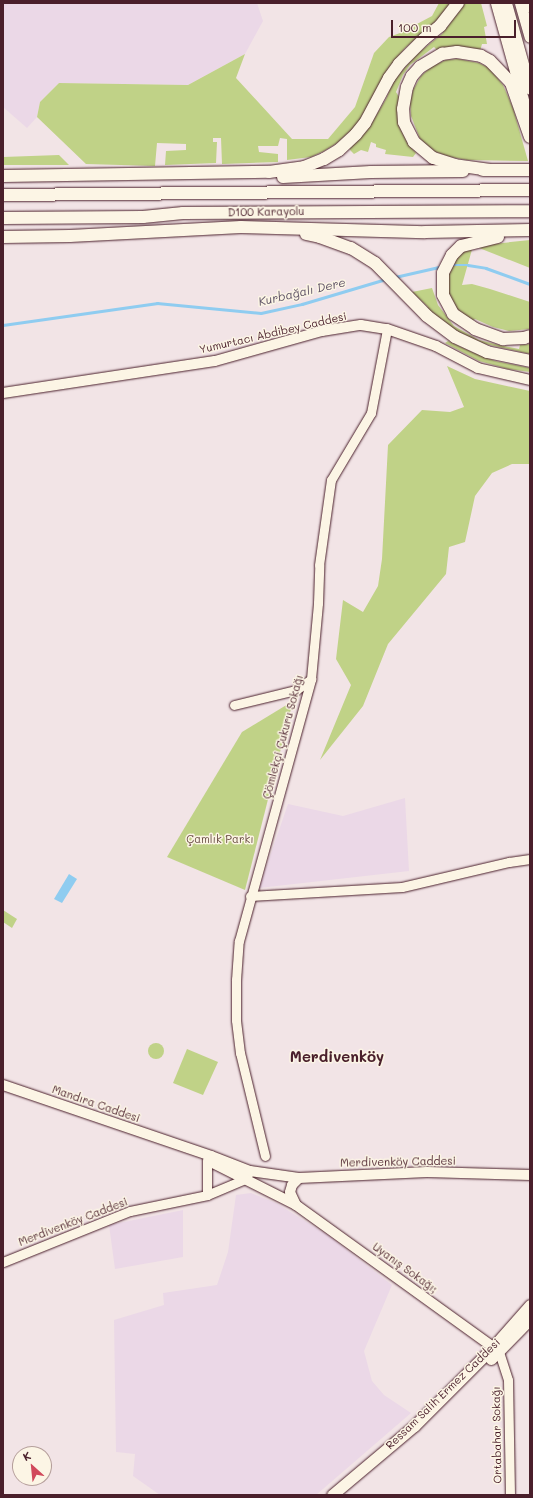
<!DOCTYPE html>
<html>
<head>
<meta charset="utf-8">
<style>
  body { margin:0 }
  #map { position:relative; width:533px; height:1498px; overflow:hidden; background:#f2e4e6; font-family:Mali,sans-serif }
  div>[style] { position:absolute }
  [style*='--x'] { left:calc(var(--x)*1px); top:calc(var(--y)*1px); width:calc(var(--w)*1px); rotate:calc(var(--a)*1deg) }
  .built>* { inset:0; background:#ebd8e7 }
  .green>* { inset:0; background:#c0d287 }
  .round { border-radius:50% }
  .water>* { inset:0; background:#8fccf0 }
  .stream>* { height:2.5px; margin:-1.25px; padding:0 1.25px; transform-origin:1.25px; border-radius:1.25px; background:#8fccf0 }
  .roads { filter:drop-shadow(0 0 1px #4a1f2b) drop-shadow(0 0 1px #4a1f2b) }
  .tertiary>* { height:9px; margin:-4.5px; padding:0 4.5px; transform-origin:4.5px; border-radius:4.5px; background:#fcf5e5 }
  .secondary>* { height:10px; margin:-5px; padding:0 5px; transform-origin:5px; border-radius:5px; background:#fcf5e5 }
  .primary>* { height:11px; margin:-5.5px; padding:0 5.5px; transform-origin:5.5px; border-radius:5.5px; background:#fcf5e5 }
  .trunk>* { height:12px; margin:-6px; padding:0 6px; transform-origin:6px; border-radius:6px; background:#fcf5e5 }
  span { translate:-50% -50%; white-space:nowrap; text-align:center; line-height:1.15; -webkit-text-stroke:3px #fcf5e5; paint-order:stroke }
  .street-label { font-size:11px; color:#4a1f2b }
  .park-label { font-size:11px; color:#684c42 }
  .water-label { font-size:12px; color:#5f5366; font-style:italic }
  .district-label { font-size:15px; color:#4a1f2b; font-weight:700 }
  .frame { position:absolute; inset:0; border:4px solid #4a1f2b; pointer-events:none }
  .north { position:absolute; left:12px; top:1446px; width:40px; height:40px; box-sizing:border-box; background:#fcf5e5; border:1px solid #b59f9b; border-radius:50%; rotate:333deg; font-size:11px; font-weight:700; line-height:16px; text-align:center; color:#4a1f2b }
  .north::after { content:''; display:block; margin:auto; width:14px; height:18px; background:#d1495b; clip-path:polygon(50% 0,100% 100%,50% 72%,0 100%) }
  .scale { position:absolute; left:391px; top:20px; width:125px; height:18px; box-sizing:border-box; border:2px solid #4a1f2b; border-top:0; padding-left:5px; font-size:12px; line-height:14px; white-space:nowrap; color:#4a1f2b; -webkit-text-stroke:3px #fcf5e5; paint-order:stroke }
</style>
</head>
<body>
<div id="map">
  <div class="built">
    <div style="clip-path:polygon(3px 3px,257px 3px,263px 21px,245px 54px,188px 85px,59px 83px,40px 102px,37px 117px,27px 128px,3px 107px)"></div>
    <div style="clip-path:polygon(405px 798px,409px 871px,259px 888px,288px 804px,343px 816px)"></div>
    <div style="clip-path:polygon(251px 1193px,276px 1203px,329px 1236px,392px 1285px,364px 1351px,372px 1381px,384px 1395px,411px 1413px,316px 1495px,160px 1495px,133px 1476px,135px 1454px,116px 1452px,114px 1320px,164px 1305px,163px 1293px,217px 1285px,228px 1252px,236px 1195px)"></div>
    <div style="clip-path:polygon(183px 1210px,183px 1257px,115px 1269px,109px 1225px)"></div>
  </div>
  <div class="green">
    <div style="clip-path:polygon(439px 3px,451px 3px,439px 19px,405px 48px,388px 69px,357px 125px,337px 143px,324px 151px,311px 157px,287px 160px,287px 139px,280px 138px,278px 146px,258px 146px,259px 152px,278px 154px,278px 162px,222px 164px,221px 138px,213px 138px,213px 142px,217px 142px,216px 163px,165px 165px,166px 151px,186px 150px,186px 144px,157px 143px,155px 166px,86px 164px,37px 117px,40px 102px,59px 83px,188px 85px,245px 54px,236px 78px,292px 139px,328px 139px,355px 107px,374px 53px,389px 37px,400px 33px,432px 16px)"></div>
    <div style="clip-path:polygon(465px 3px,481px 3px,486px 22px,487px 26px,484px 27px,487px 44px,482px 44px,480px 51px,438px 51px,434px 47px,410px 65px,403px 75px,396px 92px,399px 97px,399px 126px,408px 144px,416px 153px,413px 157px,385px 154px,386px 150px,376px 147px,376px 144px,371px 142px,368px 152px,361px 150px,354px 154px,351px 151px,349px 148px,369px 127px,386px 99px,394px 80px,416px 55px,442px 34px)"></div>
    <div style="clip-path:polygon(458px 59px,479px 63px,489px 68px,503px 85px,513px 108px,528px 161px,467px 160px,450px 157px,433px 151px,420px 139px,411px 116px,410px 102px,413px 90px,421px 76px,432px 66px,446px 60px)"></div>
    <div style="clip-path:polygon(59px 155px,69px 165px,3px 165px,3px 157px)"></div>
    <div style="clip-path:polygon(530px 240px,530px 268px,474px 246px)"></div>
    <div style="clip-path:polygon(473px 246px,462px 285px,472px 284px,490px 289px,530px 302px,530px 329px,509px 331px,493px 327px,475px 319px,471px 322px,457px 310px,448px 294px,449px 273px,452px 264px,462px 251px)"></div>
    <div style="clip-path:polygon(432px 288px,438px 305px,454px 326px,479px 340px,495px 344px,519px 349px,520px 345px,530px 344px,530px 354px,476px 342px,454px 331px,426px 308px,428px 307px,412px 292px)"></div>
    <div style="clip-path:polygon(448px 341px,472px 352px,495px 361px,530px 368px,530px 372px,508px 369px,479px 361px,445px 343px)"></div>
    <div style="clip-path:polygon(447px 366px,475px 379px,530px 391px,530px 464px,512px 464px,492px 473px,475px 496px,465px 542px,449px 547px,446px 574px,388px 644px,363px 706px,320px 760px,351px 685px,336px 659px,343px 600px,363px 612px,378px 586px,382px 559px,388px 445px,422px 410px,450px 412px,464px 407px)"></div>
    <div style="clip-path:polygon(293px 701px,245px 890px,167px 857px,242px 732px)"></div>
    <div style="clip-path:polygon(3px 910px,17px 919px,12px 928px,3px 922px)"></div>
    <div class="round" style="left:148px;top:1043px;width:16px;height:16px"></div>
    <div style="clip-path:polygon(187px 1049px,218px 1062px,203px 1095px,173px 1083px)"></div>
  </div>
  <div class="water">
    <div style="clip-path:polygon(69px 874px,77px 879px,62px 903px,54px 899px)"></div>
  </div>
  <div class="stream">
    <div style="--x:452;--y:265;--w:16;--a:0"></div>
    <div style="--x:468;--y:265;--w:18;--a:9"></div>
    <div style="--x:486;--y:268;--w:47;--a:20"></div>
    <div style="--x:395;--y:277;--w:49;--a:-12.9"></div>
    <div style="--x:3;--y:325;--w:156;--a:-8.1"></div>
    <div style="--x:157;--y:303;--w:104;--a:5.5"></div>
    <div style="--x:261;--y:313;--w:42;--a:-12.4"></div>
    <div style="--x:302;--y:304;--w:88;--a:-16.6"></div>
  </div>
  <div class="roads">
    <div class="tertiary">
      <div style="--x:234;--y:705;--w:64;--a:-13.6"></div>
      <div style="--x:296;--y:690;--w:19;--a:-36"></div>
      <div style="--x:250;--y:896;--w:152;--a:-3.4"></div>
      <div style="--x:402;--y:887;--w:110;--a:-13.2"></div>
      <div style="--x:509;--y:862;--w:21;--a:-8"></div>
      <div style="--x:265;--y:1156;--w:106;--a:-103.6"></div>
      <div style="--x:240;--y:1053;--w:33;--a:-97"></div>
      <div style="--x:236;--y:1020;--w:40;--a:-90"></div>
      <div style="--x:236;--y:980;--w:39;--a:-86"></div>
      <div style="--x:239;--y:941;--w:272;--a:-74.6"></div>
      <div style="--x:311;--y:679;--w:76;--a:-84.7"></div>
      <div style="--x:318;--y:603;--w:38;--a:-88"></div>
      <div style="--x:319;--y:565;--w:86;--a:-82"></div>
      <div style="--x:331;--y:480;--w:78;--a:-59.2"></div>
      <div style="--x:371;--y:413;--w:86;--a:-79.2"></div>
      <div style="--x:207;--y:1160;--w:35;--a:90"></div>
      <div style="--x:3;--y:1262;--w:137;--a:-21.9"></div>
      <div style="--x:130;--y:1211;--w:79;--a:-11.7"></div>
      <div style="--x:207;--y:1195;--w:41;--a:-22.8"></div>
      <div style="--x:245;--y:1179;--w:6;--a:-59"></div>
      <div style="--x:499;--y:1352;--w:29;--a:72"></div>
      <div style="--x:508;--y:1380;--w:115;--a:89"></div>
    </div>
    <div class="secondary">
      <div style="--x:3;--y:393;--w:214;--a:-8.6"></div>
      <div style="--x:215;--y:361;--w:111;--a:-15.7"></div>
      <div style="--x:322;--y:331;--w:39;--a:-9"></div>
      <div style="--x:361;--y:325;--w:26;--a:9"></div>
      <div style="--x:387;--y:329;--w:52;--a:19.1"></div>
      <div style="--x:436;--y:346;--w:47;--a:27.6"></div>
      <div style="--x:478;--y:368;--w:53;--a:13"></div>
      <div style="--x:3;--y:1085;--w:220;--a:18.8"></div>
      <div style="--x:211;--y:1156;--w:42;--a:21"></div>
      <div style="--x:250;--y:1171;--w:49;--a:8.1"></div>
      <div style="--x:299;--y:1178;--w:128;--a:-2.7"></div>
      <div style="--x:427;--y:1172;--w:103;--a:1.7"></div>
      <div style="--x:211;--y:1162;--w:95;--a:26.8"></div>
      <div style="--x:296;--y:1205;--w:243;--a:35.8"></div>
      <div style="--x:493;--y:1347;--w:8;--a:40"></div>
      <div style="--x:296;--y:1205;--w:14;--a:-115"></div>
      <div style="--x:290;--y:1192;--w:7;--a:-74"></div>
      <div style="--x:292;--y:1185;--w:10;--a:-45"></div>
    </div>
    <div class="primary">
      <div style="--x:496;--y:3;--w:115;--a:74.4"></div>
      <div style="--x:506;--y:3;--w:89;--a:74.4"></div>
      <div style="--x:520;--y:3;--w:35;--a:74"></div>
      <div style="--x:529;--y:3;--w:4;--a:76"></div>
      <div style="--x:491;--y:1359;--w:56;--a:-45.7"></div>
      <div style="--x:332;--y:1495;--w:107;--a:-40.1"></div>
      <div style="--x:414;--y:1426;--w:112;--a:-45"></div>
      <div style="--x:493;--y:1347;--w:56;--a:-48.6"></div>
    </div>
    <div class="trunk">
      <div style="--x:483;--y:170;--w:47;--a:0"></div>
      <div style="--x:490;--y:170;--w:35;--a:-172"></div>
      <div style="--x:455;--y:165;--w:23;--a:-162"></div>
      <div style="--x:433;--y:158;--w:25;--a:-140"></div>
      <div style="--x:414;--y:142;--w:22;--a:-117"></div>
      <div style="--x:404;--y:122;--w:13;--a:-94"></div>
      <div style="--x:403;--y:109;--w:22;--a:-80"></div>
      <div style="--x:407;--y:87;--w:12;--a:-66"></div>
      <div style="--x:412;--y:76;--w:12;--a:-48"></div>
      <div style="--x:420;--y:67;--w:26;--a:-31"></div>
      <div style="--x:442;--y:54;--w:15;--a:-8"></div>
      <div style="--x:457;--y:52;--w:24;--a:9"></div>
      <div style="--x:481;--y:56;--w:10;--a:29"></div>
      <div style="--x:490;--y:61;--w:30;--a:46"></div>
      <div style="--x:511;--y:83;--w:57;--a:70.6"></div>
      <div style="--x:3;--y:176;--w:266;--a:-0.9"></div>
      <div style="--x:269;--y:172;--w:35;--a:-8"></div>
      <div style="--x:304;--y:167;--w:22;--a:-22"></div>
      <div style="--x:324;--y:159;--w:17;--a:-31"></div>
      <div style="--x:339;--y:150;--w:23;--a:-43"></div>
      <div style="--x:356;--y:134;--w:14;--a:-51"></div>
      <div style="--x:365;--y:123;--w:51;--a:-61.9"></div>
      <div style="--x:389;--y:78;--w:17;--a:-54"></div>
      <div style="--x:399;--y:64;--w:35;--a:-45"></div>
      <div style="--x:424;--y:39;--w:21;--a:-39"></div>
      <div style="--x:440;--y:26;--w:29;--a:-52"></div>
      <div style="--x:283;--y:177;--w:88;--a:-3.3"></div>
      <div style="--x:371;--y:172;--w:92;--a:-0.6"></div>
      <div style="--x:3;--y:195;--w:527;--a:-0.54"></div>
      <div style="--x:3;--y:218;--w:140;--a:-0.4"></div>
      <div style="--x:143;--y:217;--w:40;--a:-5.7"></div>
      <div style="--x:183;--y:213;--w:347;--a:-0.3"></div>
      <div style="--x:306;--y:234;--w:14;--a:12"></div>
      <div style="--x:320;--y:237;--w:33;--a:20"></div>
      <div style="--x:351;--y:248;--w:28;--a:32"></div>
      <div style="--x:375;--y:263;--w:74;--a:45.5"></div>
      <div style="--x:427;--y:316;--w:35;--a:37"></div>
      <div style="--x:455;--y:337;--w:35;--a:25"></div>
      <div style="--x:487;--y:352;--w:44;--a:11.8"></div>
      <div style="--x:3;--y:237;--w:67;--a:-0.9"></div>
      <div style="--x:70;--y:236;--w:171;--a:-3"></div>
      <div style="--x:241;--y:227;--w:184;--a:1.6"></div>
      <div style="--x:425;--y:232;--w:105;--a:-1.1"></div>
      <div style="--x:498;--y:237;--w:38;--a:166"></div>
      <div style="--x:461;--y:246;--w:13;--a:135"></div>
      <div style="--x:452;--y:255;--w:20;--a:117"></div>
      <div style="--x:443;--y:273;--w:22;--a:90"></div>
      <div style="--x:443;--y:295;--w:21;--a:62"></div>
      <div style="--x:453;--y:314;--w:27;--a:34"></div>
      <div style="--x:475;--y:329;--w:30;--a:20"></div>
      <div style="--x:503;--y:339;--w:21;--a:-3"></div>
      <div style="--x:524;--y:338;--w:6;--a:-18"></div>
    </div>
  </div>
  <div class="street-label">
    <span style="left:266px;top:212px;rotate:-1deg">D100 Karayolu</span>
    <span style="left:273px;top:333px;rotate:-13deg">Yumurtacı Abdibey Caddesi</span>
    <span style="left:283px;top:737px;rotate:-75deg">Çömlekçi Çukuru Sokağı</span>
    <span style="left:96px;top:1104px;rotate:19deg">Mandıra Caddesi</span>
    <span style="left:398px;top:1162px;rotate:-1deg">Merdivenköy Caddesi</span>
    <span style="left:73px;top:1222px;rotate:-21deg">Merdivenköy Caddesi</span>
    <span style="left:405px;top:1268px;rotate:36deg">Uyanış Sokağı;</span>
    <span style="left:443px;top:1394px;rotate:-44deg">Ressam Salih Ermez Caddesi</span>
    <span style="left:497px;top:1435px;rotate:-91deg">Ortabahar Sokağı</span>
  </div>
  <div class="park-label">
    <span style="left:220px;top:839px">Çamlık Parkı</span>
  </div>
  <div class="water-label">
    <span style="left:302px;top:292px;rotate:-13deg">Kurbağalı Dere</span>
  </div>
  <div class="district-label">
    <span style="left:337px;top:1057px">Merdivenköy</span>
  </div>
  <div class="frame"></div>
  <div class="north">K</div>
  <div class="scale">100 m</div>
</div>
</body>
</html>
